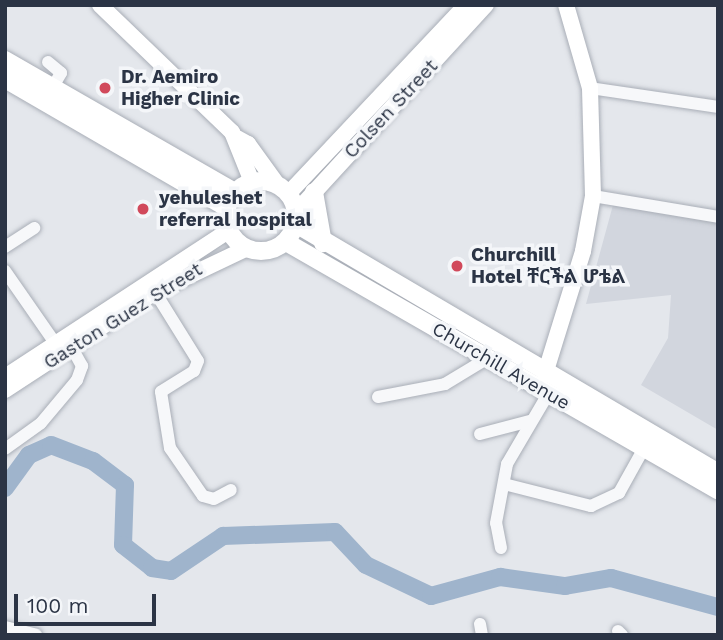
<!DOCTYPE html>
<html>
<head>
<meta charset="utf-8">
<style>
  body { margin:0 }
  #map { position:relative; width:723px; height:640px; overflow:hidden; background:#e4e7ec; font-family:"Work Sans","Noto Sans Ethiopic",sans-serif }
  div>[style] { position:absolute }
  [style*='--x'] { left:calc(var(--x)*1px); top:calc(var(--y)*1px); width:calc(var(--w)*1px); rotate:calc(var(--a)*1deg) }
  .built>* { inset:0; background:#d2d6de }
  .river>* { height:18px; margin:-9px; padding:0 9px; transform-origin:9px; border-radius:9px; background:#9fb4cc }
  .roads { filter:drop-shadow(0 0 2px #a9aeb7) drop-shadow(0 0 2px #a9aeb7) }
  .street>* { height:12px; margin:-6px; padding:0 6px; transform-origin:6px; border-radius:6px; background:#f7f8fa }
  .secondary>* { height:16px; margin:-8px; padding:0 8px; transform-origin:8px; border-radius:8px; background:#fff }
  .primary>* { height:18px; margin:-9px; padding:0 9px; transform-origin:9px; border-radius:9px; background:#fff }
  .primary>.ring { margin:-9px; padding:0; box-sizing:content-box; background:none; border:18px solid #fff; border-radius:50% }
  .dots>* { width:19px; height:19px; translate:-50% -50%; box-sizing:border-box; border:4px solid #f4f6f9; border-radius:50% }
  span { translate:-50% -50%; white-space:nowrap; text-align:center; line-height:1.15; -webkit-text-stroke:7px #f4f6f9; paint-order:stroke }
  .poi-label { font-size:19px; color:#2b3445; font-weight:700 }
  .left { translate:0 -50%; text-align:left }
  .street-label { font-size:19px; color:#2b3445 }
  .frame { position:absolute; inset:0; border:7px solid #2b3445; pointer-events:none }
  .scale { position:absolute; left:14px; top:594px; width:142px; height:32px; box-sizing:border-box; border:4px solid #2b3445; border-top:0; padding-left:9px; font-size:21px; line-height:24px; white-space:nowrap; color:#2b3445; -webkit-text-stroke:5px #f4f6f9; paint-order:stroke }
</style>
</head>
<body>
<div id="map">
  <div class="built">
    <div style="clip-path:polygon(613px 205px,718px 220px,718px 430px,641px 385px,668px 338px,671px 295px,586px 304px)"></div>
  </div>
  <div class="river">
    <div style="--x:5;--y:488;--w:41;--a:-54"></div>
    <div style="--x:29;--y:455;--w:24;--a:-24"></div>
    <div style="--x:51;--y:445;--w:45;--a:20.9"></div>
    <div style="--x:93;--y:461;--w:40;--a:37"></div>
    <div style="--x:125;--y:485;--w:60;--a:91.9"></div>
    <div style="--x:123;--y:545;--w:37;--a:38"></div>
    <div style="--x:152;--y:568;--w:19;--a:9"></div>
    <div style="--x:171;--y:571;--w:63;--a:-33.9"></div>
    <div style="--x:223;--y:536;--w:112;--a:-2"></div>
    <div style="--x:335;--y:532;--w:45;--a:46.8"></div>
    <div style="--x:366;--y:565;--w:72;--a:25.5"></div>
    <div style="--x:431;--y:596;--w:72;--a:-15.4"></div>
    <div style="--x:500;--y:577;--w:66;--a:7.9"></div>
    <div style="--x:565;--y:586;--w:47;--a:-9.9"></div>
    <div style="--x:611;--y:578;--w:111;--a:15.2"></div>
  </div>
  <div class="roads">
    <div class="street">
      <div style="--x:48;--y:62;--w:17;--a:40"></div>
      <div style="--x:61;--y:73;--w:14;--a:120"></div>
      <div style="--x:590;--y:88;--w:129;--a:8.4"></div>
      <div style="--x:593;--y:196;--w:127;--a:9.5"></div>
      <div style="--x:5;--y:247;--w:35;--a:-33"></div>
      <div style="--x:5;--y:271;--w:88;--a:55.2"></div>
      <div style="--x:155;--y:292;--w:81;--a:58.1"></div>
      <div style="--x:198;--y:361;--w:11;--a:112"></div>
      <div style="--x:194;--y:371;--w:39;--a:148"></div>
      <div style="--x:161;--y:392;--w:57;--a:80.9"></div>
      <div style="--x:170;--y:448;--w:58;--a:55.5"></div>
      <div style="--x:203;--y:496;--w:11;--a:15"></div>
      <div style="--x:214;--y:499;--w:19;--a:-28"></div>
      <div style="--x:378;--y:397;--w:68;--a:-11"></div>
      <div style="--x:445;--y:384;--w:50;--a:-31.2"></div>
      <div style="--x:480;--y:434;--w:52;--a:-14.6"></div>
      <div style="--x:5;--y:449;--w:44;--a:-35.8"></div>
      <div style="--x:41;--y:423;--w:56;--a:-50.1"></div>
      <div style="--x:77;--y:380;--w:15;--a:-70"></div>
      <div style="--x:82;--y:366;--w:23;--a:-119"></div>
      <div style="--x:504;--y:484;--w:90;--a:14.2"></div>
      <div style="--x:591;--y:506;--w:31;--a:-25"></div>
      <div style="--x:619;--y:493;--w:51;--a:-60.9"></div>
      <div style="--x:501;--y:548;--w:25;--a:-101"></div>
      <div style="--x:496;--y:523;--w:60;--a:-79.4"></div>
      <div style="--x:507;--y:464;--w:81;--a:-59.6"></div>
      <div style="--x:480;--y:624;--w:11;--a:80"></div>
      <div style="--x:5;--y:627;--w:32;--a:14"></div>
      <div style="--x:618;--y:631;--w:6;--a:45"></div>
    </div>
    <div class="secondary">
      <div style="--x:100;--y:5;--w:183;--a:43.9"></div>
      <div style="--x:232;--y:132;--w:54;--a:68.2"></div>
      <div style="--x:237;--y:138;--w:13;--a:29"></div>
      <div style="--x:248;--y:144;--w:49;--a:54.1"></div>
      <div style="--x:288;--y:194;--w:260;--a:-46.7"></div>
      <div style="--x:296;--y:212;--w:281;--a:-47.5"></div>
      <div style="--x:545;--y:374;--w:129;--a:-72.8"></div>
      <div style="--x:583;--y:251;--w:56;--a:-79.7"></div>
      <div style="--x:593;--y:196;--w:108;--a:-91.6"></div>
      <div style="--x:590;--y:88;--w:86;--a:-106.1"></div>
      <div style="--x:5;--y:377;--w:267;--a:-33.2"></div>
      <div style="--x:5;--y:390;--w:179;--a:-33.2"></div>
      <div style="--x:155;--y:292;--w:100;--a:-25.5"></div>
    </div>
    <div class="primary">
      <div style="--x:5;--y:60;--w:265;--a:29.9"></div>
      <div style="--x:5;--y:79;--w:255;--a:30.1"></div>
      <div class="ring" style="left:226px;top:181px;width:52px;height:52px"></div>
      <div style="--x:314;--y:192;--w:52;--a:80"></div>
      <div style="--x:296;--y:224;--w:490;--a:30.5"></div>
      <div style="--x:286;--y:242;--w:498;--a:29.9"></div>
    </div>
  </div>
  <div class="dots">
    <div style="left:105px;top:88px;background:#d1495b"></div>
    <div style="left:143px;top:209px;background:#d1495b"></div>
    <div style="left:457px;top:266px;background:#d1495b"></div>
  </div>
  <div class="poi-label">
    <span class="left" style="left:121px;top:88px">Dr. Aemiro<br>Higher Clinic</span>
    <span class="left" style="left:159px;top:209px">yehuleshet<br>referral hospital</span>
    <span class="left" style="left:471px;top:266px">Churchill<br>Hotel ቸርችል ሆቴል</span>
  </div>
  <div class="street-label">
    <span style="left:391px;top:109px;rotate:-47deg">Colsen Street</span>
    <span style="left:123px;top:316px;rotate:-32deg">Gaston Guez Street</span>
    <span style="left:501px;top:366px;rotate:30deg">Churchill Avenue</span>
  </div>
  <div class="frame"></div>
  <div class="scale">100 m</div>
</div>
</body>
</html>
